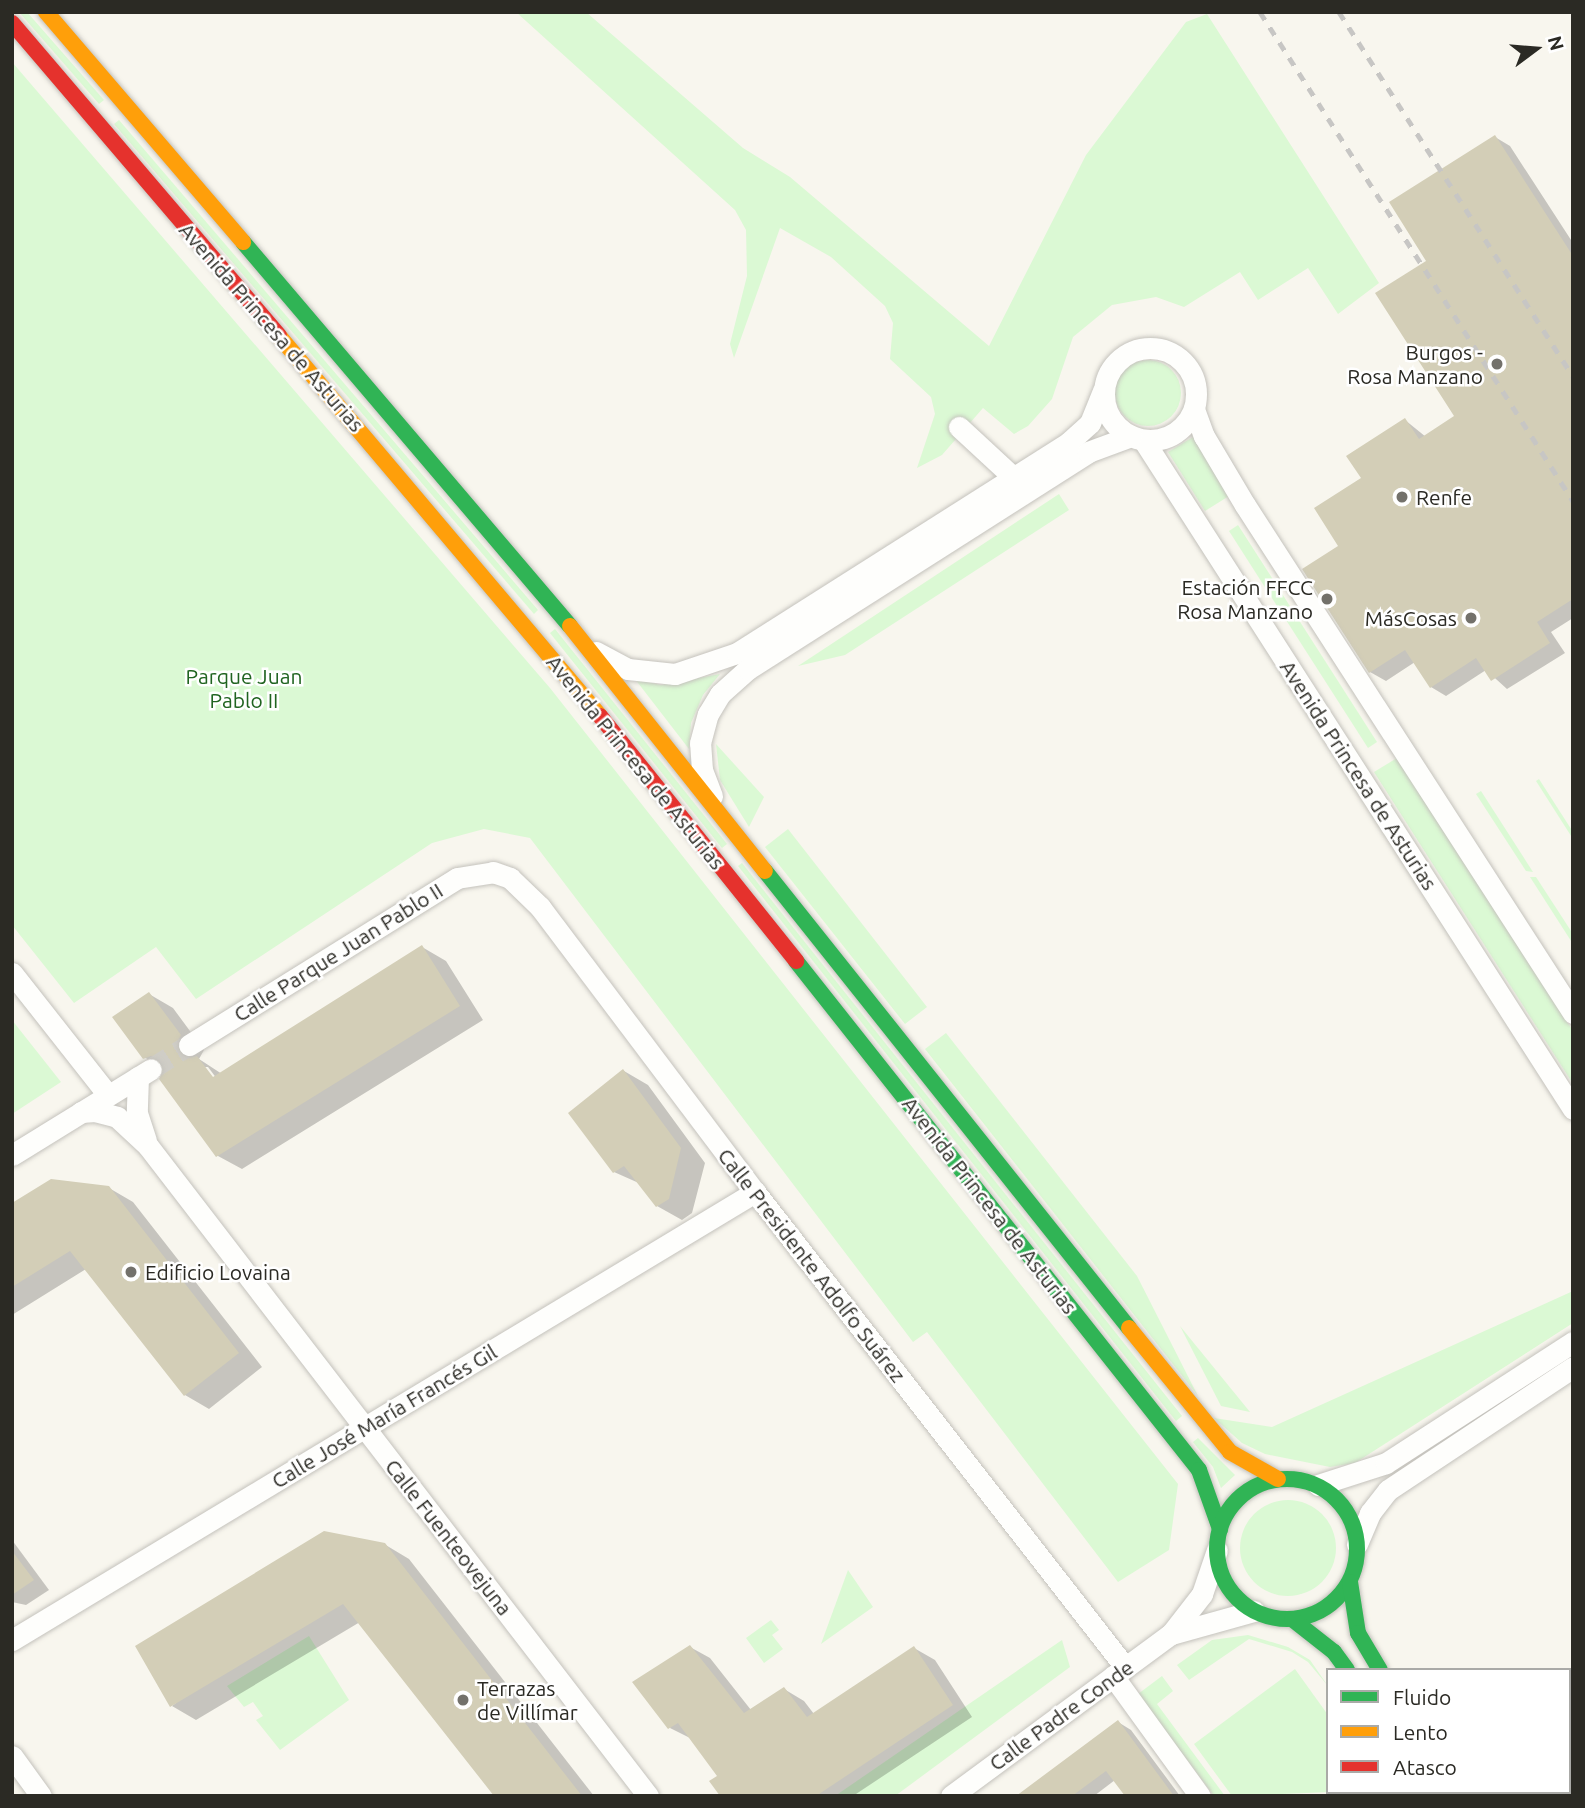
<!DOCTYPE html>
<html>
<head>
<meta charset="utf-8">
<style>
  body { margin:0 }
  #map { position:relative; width:1585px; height:1808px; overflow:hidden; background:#f8f6ee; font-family:Ubuntu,sans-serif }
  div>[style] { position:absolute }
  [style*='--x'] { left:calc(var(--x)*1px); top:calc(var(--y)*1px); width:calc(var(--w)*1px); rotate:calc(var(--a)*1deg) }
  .green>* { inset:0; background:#dbf9d4 }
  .round { border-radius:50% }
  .shadow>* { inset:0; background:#0003 }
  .building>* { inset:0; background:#d3ceb7 }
  .street-tunnel>* { height:21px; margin-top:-10.5px; transform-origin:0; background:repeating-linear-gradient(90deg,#cfcdc6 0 21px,transparent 0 31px) }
  .roads { filter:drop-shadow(0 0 2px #c4c2bc) drop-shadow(0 0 2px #c4c2bc) }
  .street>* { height:21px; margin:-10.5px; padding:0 10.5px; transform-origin:10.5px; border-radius:10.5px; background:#fefefc }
  .street>.ring { margin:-10.5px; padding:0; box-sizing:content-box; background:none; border:21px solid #fefefc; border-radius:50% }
  .fast>* { height:16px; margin:-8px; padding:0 8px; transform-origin:8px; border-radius:8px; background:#30b455 }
  .fast>.ring { margin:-8px; padding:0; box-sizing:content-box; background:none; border:16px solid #30b455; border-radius:50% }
  .slow>* { height:16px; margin:-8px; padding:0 8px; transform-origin:8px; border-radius:8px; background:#ff9f0a }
  .jam>* { height:16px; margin:-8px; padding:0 8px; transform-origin:8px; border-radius:8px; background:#e5322d }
  .rail>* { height:5px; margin-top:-2.5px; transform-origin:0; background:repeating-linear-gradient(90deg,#c7c6c4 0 9px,transparent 0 18px) }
  .dots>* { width:19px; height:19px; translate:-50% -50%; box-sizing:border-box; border:4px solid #fff; border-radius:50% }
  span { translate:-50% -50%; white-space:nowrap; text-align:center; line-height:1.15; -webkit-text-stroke:5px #fff; paint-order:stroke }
  .street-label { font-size:21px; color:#2b2a24 }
  .poi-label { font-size:21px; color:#2b2a24 }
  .right { translate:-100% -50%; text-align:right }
  .left { translate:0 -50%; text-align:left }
  .park-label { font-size:21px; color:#206420 }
  .frame { position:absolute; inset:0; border:14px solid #2b2a24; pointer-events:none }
  .legend { position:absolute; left:1326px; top:1668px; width:245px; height:126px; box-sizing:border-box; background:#fff; border:2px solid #aaaaa7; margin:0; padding:9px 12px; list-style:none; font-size:21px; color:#2b2a24 }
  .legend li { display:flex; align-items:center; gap:14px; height:35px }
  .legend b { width:35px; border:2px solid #aaaaa7 }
  .north { position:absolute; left:1501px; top:14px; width:70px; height:70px; -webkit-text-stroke:5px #fff; paint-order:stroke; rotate:74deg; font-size:19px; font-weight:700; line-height:28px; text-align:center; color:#2b2a24 }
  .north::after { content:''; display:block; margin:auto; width:24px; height:32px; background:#2b2a24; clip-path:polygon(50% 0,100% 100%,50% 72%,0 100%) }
</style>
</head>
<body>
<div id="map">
  <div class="green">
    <div style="clip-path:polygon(19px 12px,27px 12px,104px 100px,99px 104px)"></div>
    <div style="clip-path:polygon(516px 12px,586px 12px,743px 148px,790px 177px,989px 346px,1086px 155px,1186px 22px,1207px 14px,1379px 283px,1338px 314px,1308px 268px,1258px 300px,1240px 272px,1184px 307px,1156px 297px,1112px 305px,1073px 337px,1052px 399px,1028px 426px,1014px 434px,983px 408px,942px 455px,917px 468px,935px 414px,931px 397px,890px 359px,893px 323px,885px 306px,831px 257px,780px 228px,734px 358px,730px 344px,747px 276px,746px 230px,735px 210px)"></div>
    <div style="clip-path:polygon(12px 62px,550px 688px,1178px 1484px,1169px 1550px,1118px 1582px,927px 1332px,913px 1342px,530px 838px,484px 829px,432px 843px,196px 999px,156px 947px,74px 1003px,12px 925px)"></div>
    <div style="clip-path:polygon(119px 120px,538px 610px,534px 614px,114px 124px)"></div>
    <div class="round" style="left:1115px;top:360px;width:66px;height:66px"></div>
    <div style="clip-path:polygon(1193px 437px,1229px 496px,1205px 511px,1168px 452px)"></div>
    <div style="clip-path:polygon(1059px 494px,1069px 510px,845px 655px,798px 666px)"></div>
    <div style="clip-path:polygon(1238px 525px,1377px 742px,1368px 748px,1229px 531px)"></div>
    <div style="clip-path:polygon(555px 629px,727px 844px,722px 848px,550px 633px)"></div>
    <div style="clip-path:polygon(720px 674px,703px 695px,691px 723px,689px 749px,635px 679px,661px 685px)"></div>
    <div style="clip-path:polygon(716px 744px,764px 797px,749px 827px,720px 780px)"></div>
    <div style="clip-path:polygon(1397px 758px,1573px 1031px,1573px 1084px,1374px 772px)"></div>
    <div style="clip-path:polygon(1539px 779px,1573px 832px,1573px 839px,1536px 781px)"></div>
    <div style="clip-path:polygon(1481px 791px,1533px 872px,1526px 871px,1476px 794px)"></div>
    <div style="clip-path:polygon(788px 829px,927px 1007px,905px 1024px,765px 847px)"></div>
    <div style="clip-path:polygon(742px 863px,1182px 1416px,1176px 1421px,738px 866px)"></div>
    <div style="clip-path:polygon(1530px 877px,1536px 877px,1573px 934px,1573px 944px)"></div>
    <div style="clip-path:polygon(12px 1020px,61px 1082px,12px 1114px)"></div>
    <div style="clip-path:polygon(946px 1033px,1137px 1276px,1198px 1396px,925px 1049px)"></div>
    <div style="clip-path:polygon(1573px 1291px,1573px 1323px,1355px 1463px,1330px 1467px,1265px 1454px,1242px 1443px,1214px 1418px,1272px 1427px)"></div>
    <div style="clip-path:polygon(1180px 1326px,1250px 1412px,1221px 1406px)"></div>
    <div style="clip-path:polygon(1198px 1438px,1235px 1475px,1221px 1488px,1213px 1467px,1193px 1442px)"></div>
    <div class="round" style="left:1240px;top:1500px;width:96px;height:96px"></div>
    <div style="clip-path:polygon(848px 1570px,873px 1607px,821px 1644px)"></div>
    <div style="clip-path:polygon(771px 1620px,779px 1630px,772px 1635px,783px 1649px,764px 1663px,746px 1638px)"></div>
    <div style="clip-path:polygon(1248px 1635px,1288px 1647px,1310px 1660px,1328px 1686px,1308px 1662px,1292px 1652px,1249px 1639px,1189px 1680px,1177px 1665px,1212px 1640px)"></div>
    <div style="clip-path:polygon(309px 1636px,349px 1700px,280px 1750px,256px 1720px,263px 1716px,253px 1702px,244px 1707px,227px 1686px)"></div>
    <div style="clip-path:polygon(1062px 1640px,1070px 1667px,895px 1796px,835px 1796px)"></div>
    <div style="clip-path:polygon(1295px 1669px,1328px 1715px,1331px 1792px,1232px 1796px,1194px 1744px)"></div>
    <div style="clip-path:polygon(1162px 1676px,1173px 1691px,1157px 1704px,1225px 1796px,1214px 1796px,1138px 1694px)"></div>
  </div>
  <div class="shadow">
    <div style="clip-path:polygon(1495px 137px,1510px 146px,1573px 243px,1573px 618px,1551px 632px,1565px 653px,1507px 689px,1486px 670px,1446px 696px,1431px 687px,1415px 662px,1386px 681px,1370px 672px,1341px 546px,1363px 479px,1405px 420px,1426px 437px,1456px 417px,1429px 261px)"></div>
    <div style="clip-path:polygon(evenodd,422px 947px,446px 961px,483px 1020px,242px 1169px,218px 1156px,166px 1070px,144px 1057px,149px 994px,173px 1008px,204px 1050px,199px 1059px,222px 1074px,422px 947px,203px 1067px,208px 1067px,220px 1083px,217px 1085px,203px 1067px)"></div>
    <div style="clip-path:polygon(624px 1071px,648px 1085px,705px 1163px,692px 1213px,682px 1220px,657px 1206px,641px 1184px,614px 1172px)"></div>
    <div style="clip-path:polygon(109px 1188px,133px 1202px,262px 1367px,209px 1409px,185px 1395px,86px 1269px,12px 1315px,12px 1205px)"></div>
    <div style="clip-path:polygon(12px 1540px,49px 1590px,26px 1605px,12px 1602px)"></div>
    <div style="clip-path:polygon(384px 1544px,409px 1559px,594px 1796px,496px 1796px,360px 1622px,196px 1720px,172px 1706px)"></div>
    <div style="clip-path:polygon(690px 1647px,710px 1658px,751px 1710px,784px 1689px,804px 1701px,814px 1714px,914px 1648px,935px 1660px,972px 1717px,853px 1796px,723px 1796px,719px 1776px,692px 1739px,670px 1728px)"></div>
    <div style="clip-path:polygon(1118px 1722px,1131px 1730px,1180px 1796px,1127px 1796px,1115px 1780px,1094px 1796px,1020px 1796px)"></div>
  </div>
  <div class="building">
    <div style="clip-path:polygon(1495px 135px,1573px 256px,1573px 599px,1537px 622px,1550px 643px,1491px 681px,1476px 658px,1430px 688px,1405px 650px,1369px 673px,1302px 569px,1338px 546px,1314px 508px,1361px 478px,1346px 456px,1405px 418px,1419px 439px,1454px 416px,1375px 293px,1426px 261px,1389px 202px)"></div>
    <div style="clip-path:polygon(422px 945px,460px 1006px,216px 1157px,159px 1079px,164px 1069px,162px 1062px,151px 1056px,143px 1059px,112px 1017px,149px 992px,181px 1035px,176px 1045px,178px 1052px,189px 1058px,197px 1056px,213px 1077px)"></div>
    <div style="clip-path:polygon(623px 1069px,681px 1148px,669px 1199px,656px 1207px,624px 1166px,613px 1173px,568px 1113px)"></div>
    <div style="clip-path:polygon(51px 1179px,109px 1186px,239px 1353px,184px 1396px,70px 1251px,12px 1287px,12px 1203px)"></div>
    <div style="clip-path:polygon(324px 1531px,385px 1543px,582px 1796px,494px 1796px,343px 1604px,170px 1707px,135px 1646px)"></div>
    <div style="clip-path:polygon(12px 1551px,34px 1580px,12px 1595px)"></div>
    <div style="clip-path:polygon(690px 1645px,744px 1713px,784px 1687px,807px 1717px,914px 1646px,953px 1705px,816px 1796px,720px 1796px,709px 1781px,717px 1776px,678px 1723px,668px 1729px,632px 1682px)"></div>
    <div style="clip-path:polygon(1118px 1720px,1174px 1796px,1125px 1796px,1106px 1771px,1072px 1796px,1016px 1796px)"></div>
  </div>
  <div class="street-tunnel">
    <div style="--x:151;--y:1069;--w:45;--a:-32.3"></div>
  </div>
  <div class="roads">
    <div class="street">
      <div class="ring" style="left:1104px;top:348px;width:71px;height:71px"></div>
      <div style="--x:1194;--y:409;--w:29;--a:70"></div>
      <div style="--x:1204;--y:436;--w:80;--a:59.3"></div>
      <div style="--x:1245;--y:505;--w:605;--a:57.15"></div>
      <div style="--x:959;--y:427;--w:74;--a:42.8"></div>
      <div style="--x:1144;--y:441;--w:794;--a:57.29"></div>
      <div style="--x:596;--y:652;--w:36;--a:28"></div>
      <div style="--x:628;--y:669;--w:47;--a:6.1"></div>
      <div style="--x:675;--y:674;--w:65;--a:-18.7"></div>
      <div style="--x:737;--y:653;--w:393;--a:-32.4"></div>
      <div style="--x:1069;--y:442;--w:28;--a:-42"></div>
      <div style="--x:1090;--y:423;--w:35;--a:-68"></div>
      <div style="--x:712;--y:796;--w:28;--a:-111"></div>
      <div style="--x:702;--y:770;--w:27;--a:-94"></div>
      <div style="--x:700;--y:743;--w:30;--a:-75"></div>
      <div style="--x:708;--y:714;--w:23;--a:-59"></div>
      <div style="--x:720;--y:694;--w:38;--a:-42"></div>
      <div style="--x:748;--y:669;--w:403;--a:-32.5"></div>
      <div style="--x:1088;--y:452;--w:46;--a:-20.4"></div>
      <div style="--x:12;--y:973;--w:155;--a:51.8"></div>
      <div style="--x:189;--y:1045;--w:316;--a:-31.9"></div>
      <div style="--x:457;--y:878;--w:36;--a:-9"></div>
      <div style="--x:493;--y:872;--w:18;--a:19"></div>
      <div style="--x:510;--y:878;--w:42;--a:44"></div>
      <div style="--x:540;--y:907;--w:357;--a:53"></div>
      <div style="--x:755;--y:1192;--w:602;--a:52.08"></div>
      <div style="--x:138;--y:1077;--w:36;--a:92"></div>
      <div style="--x:137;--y:1113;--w:29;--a:72"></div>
      <div style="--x:81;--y:1112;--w:14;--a:-4"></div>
      <div style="--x:95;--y:1111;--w:23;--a:15"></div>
      <div style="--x:117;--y:1117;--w:42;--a:43.1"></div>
      <div style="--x:148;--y:1146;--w:820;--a:52.43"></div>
      <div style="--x:12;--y:1155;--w:163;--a:-31.7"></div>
      <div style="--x:1318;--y:1485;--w:71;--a:-17.9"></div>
      <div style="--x:1386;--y:1463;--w:223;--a:-32.9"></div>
      <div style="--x:1357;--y:1544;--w:34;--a:-67"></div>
      <div style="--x:1370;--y:1513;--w:29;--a:-52"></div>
      <div style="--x:1388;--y:1490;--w:222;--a:-33.6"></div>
      <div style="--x:1171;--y:1634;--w:86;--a:-15.5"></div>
      <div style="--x:12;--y:1640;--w:868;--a:-31.09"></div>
      <div style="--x:1113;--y:1676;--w:148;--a:54.1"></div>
      <div style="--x:12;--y:1756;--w:49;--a:54.1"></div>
      <div style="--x:951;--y:1796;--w:273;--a:-36.4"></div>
      <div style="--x:1171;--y:1634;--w:51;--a:-52.2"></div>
      <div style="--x:1202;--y:1594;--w:46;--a:-71.2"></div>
    </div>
    <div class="fast">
      <div style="--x:243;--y:242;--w:504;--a:49.58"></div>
      <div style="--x:765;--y:871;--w:584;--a:51.46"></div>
      <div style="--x:796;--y:961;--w:649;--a:51.63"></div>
      <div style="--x:1199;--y:1470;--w:63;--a:70.4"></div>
      <div class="ring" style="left:1217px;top:1479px;width:124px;height:124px"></div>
      <div style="--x:1350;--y:1582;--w:52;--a:81.1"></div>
      <div style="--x:1358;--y:1633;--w:43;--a:59.3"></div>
      <div style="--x:1292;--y:1619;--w:53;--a:38.2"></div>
      <div style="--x:1334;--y:1652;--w:22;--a:54"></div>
      <div style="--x:1455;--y:1792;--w:4;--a:63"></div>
    </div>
    <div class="slow">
      <div style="--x:46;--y:12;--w:303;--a:49.4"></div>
      <div style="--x:279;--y:336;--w:497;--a:49.8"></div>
      <div style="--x:570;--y:626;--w:313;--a:51.5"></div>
      <div style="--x:1129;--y:1328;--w:160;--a:50.8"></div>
      <div style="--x:1230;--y:1452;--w:55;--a:29.4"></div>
      <div style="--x:1426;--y:1792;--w:4;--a:63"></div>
    </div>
    <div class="jam">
      <div style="--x:12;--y:23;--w:411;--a:49.5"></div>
      <div style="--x:600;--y:716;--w:314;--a:51.3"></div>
    </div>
  </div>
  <div class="rail">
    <div style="--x:1260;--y:12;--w:581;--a:57.38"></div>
    <div style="--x:1339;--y:12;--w:434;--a:57.3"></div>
  </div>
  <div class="dots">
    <div style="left:1497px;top:364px;background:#73716b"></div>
    <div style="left:1402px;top:497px;background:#73716b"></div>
    <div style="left:1327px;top:599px;background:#73716b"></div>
    <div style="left:1471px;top:618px;background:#73716b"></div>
    <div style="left:131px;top:1272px;background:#73716b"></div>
    <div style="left:463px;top:1700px;background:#73716b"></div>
  </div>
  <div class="street-label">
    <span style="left:272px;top:327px;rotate:49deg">Avenida Princesa de Asturias</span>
    <span style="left:636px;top:762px;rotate:51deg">Avenida Princesa de Asturias</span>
    <span style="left:1359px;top:775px;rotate:57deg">Avenida Princesa de Asturias</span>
    <span style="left:338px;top:952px;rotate:-32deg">Calle Parque Juan Pablo II</span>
    <span style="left:990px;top:1205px;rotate:52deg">Avenida Princesa de Asturias</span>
    <span style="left:812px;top:1265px;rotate:52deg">Calle Presidente Adolfo Suárez</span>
    <span style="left:384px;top:1416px;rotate:-31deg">Calle José María Francés Gil</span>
    <span style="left:449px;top:1537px;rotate:52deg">Calle Fuenteovejuna</span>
    <span style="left:1061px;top:1715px;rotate:-36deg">Calle Padre Conde</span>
  </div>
  <div class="poi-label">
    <span class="right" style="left:1483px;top:364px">Burgos -<br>Rosa Manzano</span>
    <span class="left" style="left:1416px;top:497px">Renfe</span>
    <span class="right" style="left:1313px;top:599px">Estación FFCC<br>Rosa Manzano</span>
    <span class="right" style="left:1457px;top:618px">MásCosas</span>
    <span class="left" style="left:145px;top:1272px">Edificio Lovaina</span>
    <span class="left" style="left:477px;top:1700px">Terrazas<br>de Villímar</span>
  </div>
  <div class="park-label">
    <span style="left:244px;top:688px">Parque Juan<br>Pablo II</span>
  </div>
  <div class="frame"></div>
  <ul class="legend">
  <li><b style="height:9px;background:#30b455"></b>Fluido</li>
  <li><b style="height:9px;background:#ff9f0a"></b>Lento</li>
  <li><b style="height:9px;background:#e5322d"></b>Atasco</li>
  </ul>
  <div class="north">N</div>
</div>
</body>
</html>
